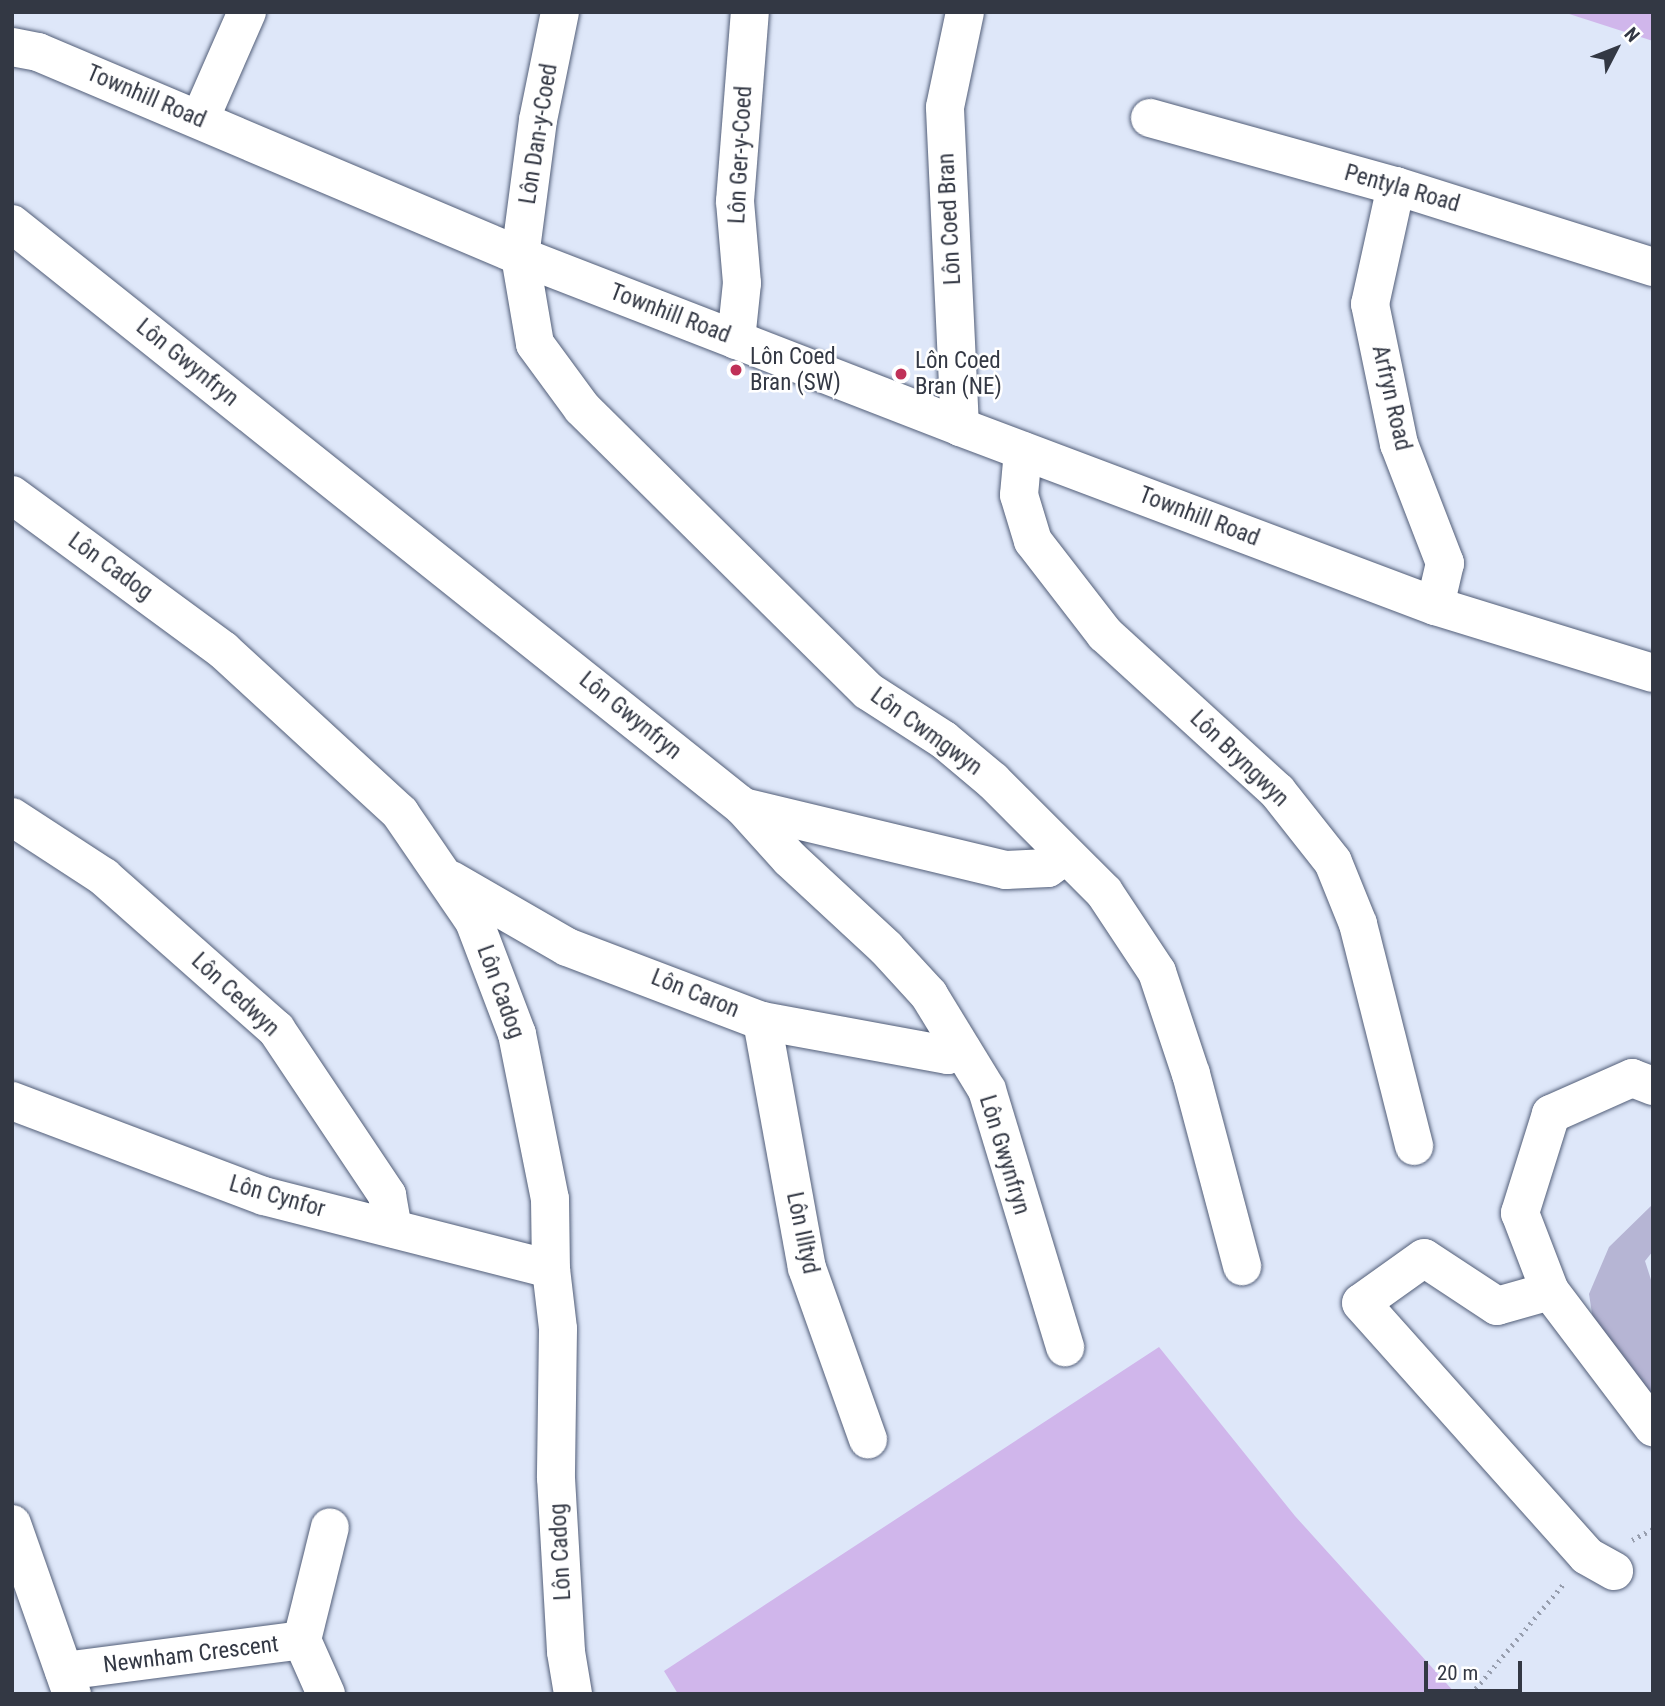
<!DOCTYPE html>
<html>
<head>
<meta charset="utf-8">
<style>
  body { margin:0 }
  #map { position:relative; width:1665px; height:1706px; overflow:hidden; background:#dee7f9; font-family:"Roboto Condensed",sans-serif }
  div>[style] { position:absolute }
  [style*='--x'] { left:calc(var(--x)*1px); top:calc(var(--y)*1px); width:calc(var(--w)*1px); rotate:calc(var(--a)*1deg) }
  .green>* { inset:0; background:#d0b6eb }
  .building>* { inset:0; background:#b6b5d4 }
  .path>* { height:4.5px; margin-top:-2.25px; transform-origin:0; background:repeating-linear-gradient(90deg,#979eae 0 2px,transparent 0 7px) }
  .roads { filter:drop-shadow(0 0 2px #525e78) drop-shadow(0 0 2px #525e78) }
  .minor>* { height:38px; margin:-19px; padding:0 19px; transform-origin:19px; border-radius:19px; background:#fff }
  .dots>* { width:19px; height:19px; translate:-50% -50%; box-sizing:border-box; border:4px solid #fff; border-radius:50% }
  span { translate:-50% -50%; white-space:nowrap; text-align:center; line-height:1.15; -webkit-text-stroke:5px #fff; paint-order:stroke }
  .street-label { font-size:23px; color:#333844 }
  .poi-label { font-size:23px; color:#333844 }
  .left { translate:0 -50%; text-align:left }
  .frame { position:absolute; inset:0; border:14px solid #333844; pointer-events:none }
  .north { position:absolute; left:1581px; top:14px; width:70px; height:70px; -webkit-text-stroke:5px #fff; paint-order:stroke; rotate:48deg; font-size:19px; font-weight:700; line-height:28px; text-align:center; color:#333844 }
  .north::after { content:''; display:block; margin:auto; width:24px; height:32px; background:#333844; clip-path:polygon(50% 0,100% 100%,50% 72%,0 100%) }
  .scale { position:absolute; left:1424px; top:1661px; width:98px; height:32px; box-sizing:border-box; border:4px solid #333844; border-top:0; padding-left:9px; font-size:21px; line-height:24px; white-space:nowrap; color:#333844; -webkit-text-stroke:5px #fff; paint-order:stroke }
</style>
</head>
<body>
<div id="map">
  <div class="green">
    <div style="clip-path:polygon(1563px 12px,1653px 12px,1653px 41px)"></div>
    <div style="clip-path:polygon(1159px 1347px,1295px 1516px,1456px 1694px,678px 1694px,664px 1671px)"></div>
  </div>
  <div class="building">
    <div style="clip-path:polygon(1653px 1204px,1653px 1251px,1645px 1261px,1653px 1286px,1653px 1395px,1595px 1333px,1589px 1294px,1609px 1247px)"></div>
  </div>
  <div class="path">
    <div style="--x:1632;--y:1540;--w:24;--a:-28"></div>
    <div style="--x:1471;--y:1694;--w:146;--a:-50"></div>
  </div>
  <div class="roads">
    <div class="minor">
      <div style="--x:560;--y:12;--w:110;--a:101.5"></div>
      <div style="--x:538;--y:120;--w:137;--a:97.5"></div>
      <div style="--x:520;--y:256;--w:89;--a:80.3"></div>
      <div style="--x:535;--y:344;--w:79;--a:53.7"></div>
      <div style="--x:582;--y:408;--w:402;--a:44.7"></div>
      <div style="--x:868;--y:691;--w:90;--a:32.8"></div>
      <div style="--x:944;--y:740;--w:64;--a:39.9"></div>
      <div style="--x:993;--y:781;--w:157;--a:45"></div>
      <div style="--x:1104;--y:892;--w:96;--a:56.5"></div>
      <div style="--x:1157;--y:972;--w:108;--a:71.6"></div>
      <div style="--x:1191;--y:1074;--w:199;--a:75.1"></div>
      <div style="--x:12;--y:47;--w:26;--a:11"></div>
      <div style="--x:38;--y:52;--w:523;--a:22.94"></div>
      <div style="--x:520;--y:256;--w:472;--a:21.2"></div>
      <div style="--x:960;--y:427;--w:508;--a:20.65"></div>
      <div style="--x:1435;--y:606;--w:228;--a:17.1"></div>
      <div style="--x:1150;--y:118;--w:255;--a:15.5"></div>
      <div style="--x:1396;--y:186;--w:269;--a:17.5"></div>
      <div style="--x:200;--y:119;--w:117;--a:-66.3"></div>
      <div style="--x:1396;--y:186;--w:121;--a:102.4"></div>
      <div style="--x:1370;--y:304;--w:143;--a:78.3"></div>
      <div style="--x:1399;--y:444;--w:128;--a:68.9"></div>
      <div style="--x:1445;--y:563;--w:44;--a:103.1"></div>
      <div style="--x:12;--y:224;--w:935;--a:38.57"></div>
      <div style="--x:743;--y:807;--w:70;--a:47.9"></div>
      <div style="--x:790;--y:859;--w:131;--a:42.8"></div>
      <div style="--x:886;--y:948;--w:64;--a:47.5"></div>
      <div style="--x:929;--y:995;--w:111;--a:58.6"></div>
      <div style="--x:987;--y:1090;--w:269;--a:73.1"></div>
      <div style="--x:736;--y:340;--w:57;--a:-84"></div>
      <div style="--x:742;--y:283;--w:82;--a:-94.9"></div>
      <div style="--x:735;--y:201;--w:190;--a:-85.5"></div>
      <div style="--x:960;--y:427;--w:320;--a:-92.7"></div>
      <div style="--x:945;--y:107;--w:97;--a:-78.1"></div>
      <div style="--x:1023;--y:451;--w:44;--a:95.2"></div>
      <div style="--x:1019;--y:495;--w:48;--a:73.1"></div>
      <div style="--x:1033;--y:541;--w:118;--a:52.3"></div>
      <div style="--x:1105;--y:634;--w:233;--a:42.4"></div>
      <div style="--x:1277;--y:791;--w:90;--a:51.7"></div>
      <div style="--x:1333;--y:862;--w:67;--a:68"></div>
      <div style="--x:1358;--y:924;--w:229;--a:75.8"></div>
      <div style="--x:12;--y:495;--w:262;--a:36.3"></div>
      <div style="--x:223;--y:650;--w:241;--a:42.6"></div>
      <div style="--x:400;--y:813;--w:131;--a:55.6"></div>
      <div style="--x:474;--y:921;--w:121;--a:69.2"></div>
      <div style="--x:517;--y:1034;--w:168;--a:78.7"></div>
      <div style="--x:550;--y:1199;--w:70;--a:89.2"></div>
      <div style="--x:551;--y:1269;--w:60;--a:83.3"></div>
      <div style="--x:558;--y:1329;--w:149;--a:90.8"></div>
      <div style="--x:556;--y:1478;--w:174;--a:86.7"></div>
      <div style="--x:566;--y:1652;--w:43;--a:80.5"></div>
      <div style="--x:743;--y:807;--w:270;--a:13.5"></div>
      <div style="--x:1006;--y:870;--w:42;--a:-2.7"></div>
      <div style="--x:1048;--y:868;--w:22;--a:-36"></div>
      <div style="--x:12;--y:817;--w:110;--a:33.1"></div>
      <div style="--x:104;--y:877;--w:230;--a:41.5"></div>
      <div style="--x:276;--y:1029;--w:200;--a:56.2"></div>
      <div style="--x:387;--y:1195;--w:34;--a:80"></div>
      <div style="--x:451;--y:880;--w:134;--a:30"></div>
      <div style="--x:567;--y:947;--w:209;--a:20.8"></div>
      <div style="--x:762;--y:1021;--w:189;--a:10.4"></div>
      <div style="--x:948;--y:1055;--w:15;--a:-20"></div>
      <div style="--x:762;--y:1021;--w:251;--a:79.7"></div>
      <div style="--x:807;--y:1268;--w:182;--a:70.4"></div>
      <div style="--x:1653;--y:1086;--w:22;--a:-159"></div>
      <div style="--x:1632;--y:1078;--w:89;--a:156"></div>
      <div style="--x:1551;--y:1114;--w:104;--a:107.4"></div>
      <div style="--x:1520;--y:1213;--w:84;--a:69"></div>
      <div style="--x:1550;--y:1291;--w:171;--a:52.9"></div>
      <div style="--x:12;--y:1101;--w:269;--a:20.7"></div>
      <div style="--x:264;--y:1196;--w:296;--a:14.3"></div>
      <div style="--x:1550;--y:1291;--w:55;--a:164.2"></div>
      <div style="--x:1497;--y:1306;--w:87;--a:-146.7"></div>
      <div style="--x:1424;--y:1258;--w:77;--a:144.5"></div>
      <div style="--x:1361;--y:1303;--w:339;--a:48.2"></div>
      <div style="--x:1587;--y:1556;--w:31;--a:29"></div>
      <div style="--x:12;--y:1524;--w:180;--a:70.6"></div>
      <div style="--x:302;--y:1640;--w:116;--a:-76.1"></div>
      <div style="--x:64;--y:1671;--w:240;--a:-7.4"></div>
      <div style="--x:302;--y:1640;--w:59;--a:66"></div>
    </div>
  </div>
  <div class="dots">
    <div style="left:736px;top:370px;background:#c03158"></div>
    <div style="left:901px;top:374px;background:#c03158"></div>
  </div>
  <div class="street-label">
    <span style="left:146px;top:97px;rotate:23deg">Townhill Road</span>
    <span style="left:539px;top:134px;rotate:-81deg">Lôn Dan-y-Coed</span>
    <span style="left:741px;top:155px;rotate:-87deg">Lôn Ger-y-Coed</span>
    <span style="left:1402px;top:189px;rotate:16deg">Pentyla Road</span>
    <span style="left:950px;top:219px;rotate:-93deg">Lôn Coed Bran</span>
    <span style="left:670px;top:314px;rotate:21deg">Townhill Road</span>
    <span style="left:187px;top:363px;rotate:39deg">Lôn Gwynfryn</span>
    <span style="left:1391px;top:398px;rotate:77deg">Arfryn Road</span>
    <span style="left:1199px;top:517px;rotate:21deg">Townhill Road</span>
    <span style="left:110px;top:567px;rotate:36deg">Lôn Cadog</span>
    <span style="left:630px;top:716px;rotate:39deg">Lôn Gwynfryn</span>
    <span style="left:926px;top:732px;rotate:36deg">Lôn Cwmgwyn</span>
    <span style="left:1239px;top:759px;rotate:44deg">Lôn Bryngwyn</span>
    <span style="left:500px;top:992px;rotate:70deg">Lôn Cadog</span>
    <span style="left:695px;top:994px;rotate:22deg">Lôn Caron</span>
    <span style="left:235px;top:995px;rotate:43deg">Lôn Cedwyn</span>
    <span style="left:1004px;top:1155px;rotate:73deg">Lôn Gwynfryn</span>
    <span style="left:277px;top:1197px;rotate:16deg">Lôn Cynfor</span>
    <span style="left:802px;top:1233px;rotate:78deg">Lôn Illtyd</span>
    <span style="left:561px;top:1552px;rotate:-93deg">Lôn Cadog</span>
    <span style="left:191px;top:1655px;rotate:-7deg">Newnham Crescent</span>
  </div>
  <div class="poi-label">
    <span class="left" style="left:750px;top:370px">Lôn Coed<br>Bran (SW)</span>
    <span class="left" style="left:915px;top:374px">Lôn Coed<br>Bran (NE)</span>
  </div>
  <div class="frame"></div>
  <div class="north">N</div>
  <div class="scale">20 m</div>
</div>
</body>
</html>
